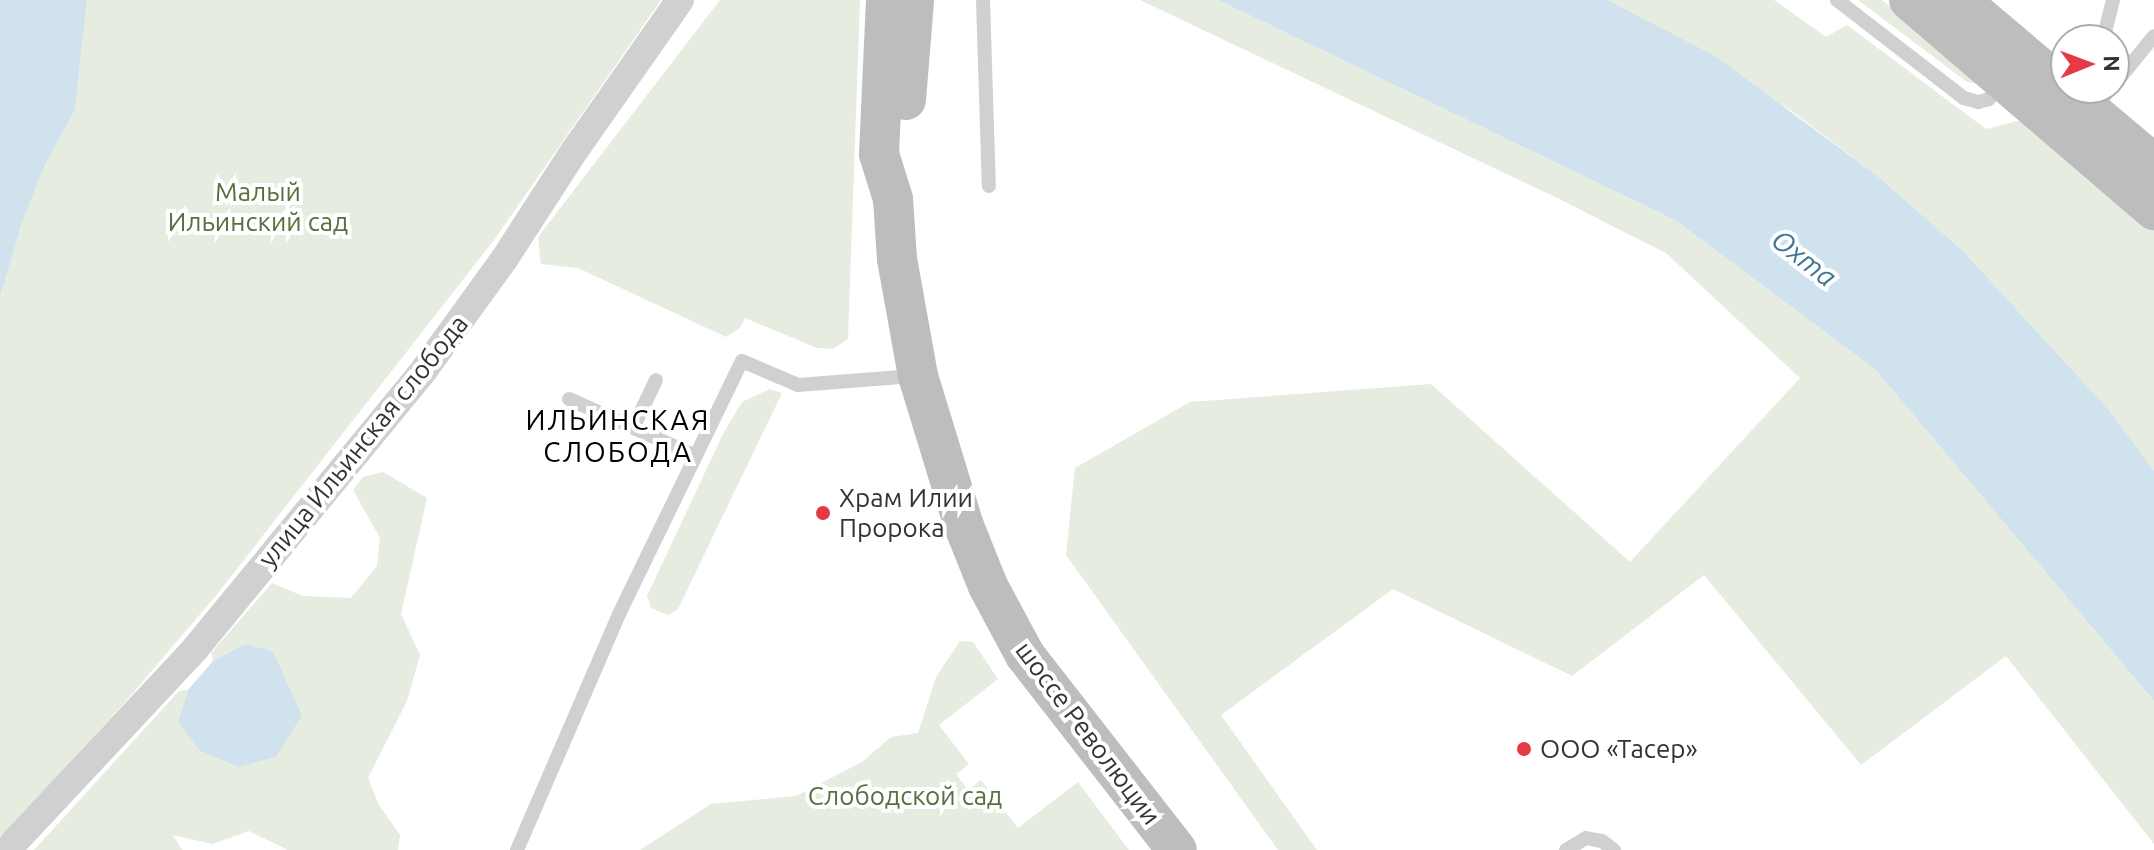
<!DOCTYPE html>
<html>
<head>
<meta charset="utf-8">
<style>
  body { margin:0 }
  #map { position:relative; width:2154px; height:850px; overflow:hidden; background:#fff; font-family:Ubuntu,sans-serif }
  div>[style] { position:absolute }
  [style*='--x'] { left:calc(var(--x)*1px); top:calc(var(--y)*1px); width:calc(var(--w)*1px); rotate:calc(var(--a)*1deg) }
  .green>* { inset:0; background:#e6ecdf }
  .water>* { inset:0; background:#cfe2ee }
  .lane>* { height:14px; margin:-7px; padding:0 7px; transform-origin:7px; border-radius:7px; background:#d0d0d0 }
  .street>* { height:28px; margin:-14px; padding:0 14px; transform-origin:14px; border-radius:14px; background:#d0d0d0 }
  .secondary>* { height:40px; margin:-20px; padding:0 20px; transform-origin:20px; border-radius:20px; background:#bdbdbd }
  .dots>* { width:22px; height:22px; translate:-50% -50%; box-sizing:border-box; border:4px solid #fff; border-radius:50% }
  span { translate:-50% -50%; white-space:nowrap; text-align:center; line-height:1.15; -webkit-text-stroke:8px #fff; paint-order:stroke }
  .park-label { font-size:26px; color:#56703f }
  .street-label { font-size:26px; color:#333 }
  .poi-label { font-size:26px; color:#333 }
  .left { translate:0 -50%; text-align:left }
  .water-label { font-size:28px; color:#3f7597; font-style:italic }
  .neighbourhood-label { font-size:28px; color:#000; letter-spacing:2px }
  .north { position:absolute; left:2050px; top:24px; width:80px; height:80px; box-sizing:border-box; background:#fff; border:2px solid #adadad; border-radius:50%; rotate:89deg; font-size:22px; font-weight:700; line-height:32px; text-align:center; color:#333 }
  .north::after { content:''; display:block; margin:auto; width:28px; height:36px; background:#e63946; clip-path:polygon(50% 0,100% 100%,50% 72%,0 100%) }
</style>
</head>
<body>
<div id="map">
  <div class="green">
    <div style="clip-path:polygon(87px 0,661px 0,494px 240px,218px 593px,127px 700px,7px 832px,0 836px,0 297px,22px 223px,44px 167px,75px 110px)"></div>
    <div style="clip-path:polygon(720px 0,860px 0,848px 339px,833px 349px,817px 348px,745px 318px,740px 328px,726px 337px,578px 268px,541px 264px,538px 237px)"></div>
    <div style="clip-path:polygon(1140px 0,1218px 0,1675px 220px,1875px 369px,2154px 701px,2154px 844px,2006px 656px,1861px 765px,1704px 575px,1572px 676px,1393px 589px,1221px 715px,1317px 850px,1278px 850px,1066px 555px,1075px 468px,1190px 402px,1431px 384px,1630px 562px,1800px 378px,1666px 253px,1557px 198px)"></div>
    <div style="clip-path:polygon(1607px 0,1774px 0,1826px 37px,1847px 25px,1986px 129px,2025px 119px,2154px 228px,2154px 471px,2107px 408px,1963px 251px,1875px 174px,1789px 109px)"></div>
    <div style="clip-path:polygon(1858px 0,1882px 0,1987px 80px,1981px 84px,1967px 82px)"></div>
    <div style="clip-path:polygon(770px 389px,782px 393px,678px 609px,668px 615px,651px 608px,647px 596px,724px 432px,742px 402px)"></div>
    <div style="clip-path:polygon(383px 472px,427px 498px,401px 614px,420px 655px,407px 701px,368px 778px,379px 805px,400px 835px,398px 850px,288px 850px,249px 831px,212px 844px,173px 835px,182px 850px,34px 850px,179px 691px,188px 690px,178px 722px,302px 715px,273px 651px,245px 644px,213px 661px,211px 653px,272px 583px,303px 596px,351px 598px,377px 566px,380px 538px,353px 490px,363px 477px)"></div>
    <div style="clip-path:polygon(960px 641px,973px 642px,998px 679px,939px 725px,969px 764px,956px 774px,968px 790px,981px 780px,1018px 828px,1078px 782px,1129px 850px,640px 850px,711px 804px,796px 796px,862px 762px,891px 737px,918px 733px,936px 677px)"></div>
  </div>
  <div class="water">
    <div style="clip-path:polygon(0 0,87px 0,75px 110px,44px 167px,22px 223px,0 297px)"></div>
    <div style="clip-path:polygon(1218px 0,1607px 0,1715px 56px,1875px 174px,1963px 251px,2107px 408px,2154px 471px,2154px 701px,1875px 369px,1675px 220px)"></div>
    <div style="clip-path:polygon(245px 644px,273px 651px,302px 715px,276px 757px,238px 767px,199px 750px,178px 722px,188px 690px,213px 661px)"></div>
  </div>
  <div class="lane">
    <div style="--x:983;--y:0;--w:186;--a:88.2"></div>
    <div style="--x:1837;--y:0;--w:160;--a:37.7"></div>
    <div style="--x:1964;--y:98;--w:15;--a:16"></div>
    <div style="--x:1978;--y:102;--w:11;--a:-15"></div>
    <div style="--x:1989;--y:99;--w:21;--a:-53"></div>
    <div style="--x:2103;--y:40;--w:41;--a:-76"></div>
    <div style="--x:2114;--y:85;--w:63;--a:-50.8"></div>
    <div style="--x:2093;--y:109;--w:28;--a:-49"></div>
    <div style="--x:569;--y:399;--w:139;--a:24.2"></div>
    <div style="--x:633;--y:428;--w:53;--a:-64.4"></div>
    <div style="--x:517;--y:850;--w:259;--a:-66.6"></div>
    <div style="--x:620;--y:612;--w:279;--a:-64.1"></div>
    <div style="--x:742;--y:361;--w:61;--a:23.2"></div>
    <div style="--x:798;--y:385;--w:116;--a:-4.4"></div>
    <div style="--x:1566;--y:850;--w:23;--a:-31"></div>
    <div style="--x:1586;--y:838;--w:16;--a:11"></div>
    <div style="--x:1602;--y:841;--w:15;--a:37"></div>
  </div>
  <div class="street">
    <div style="--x:7;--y:850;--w:275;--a:-46.9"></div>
    <div style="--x:195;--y:649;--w:361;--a:-50.6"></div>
    <div style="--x:424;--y:370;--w:138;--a:-54.1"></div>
    <div style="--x:505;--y:258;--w:129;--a:-57.1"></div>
    <div style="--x:575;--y:150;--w:183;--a:-55"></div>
  </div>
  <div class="secondary">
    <div style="--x:886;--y:0;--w:154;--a:92.6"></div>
    <div style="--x:879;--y:154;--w:47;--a:72.7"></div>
    <div style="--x:893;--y:199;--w:60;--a:86.2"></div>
    <div style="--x:897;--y:259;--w:119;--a:79.8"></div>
    <div style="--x:918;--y:376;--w:157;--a:73"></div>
    <div style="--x:964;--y:526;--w:65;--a:68.2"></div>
    <div style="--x:988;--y:586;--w:78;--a:61.8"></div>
    <div style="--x:1025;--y:655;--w:247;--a:52.1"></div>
    <div style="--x:1909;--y:0;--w:323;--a:40.6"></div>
    <div style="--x:1960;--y:0;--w:254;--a:40.2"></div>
    <div style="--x:906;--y:100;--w:100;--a:-85.4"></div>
  </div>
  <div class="dots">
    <div style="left:823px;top:513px;background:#e63946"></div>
    <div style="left:1524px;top:749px;background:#e63946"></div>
  </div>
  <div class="park-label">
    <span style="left:258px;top:207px">Малый<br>Ильинский сад</span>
    <span style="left:905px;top:796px">Слободской сад</span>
  </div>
  <div class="street-label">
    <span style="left:363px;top:441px;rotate:-51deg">улица Ильинская слобода</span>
    <span style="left:1088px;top:733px;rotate:53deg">шоссе Революции</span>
  </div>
  <div class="poi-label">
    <span class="left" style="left:839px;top:513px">Храм Илии<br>Пророка</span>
    <span class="left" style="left:1540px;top:749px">ООО «Тасер»</span>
  </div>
  <div class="water-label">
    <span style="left:1804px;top:258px;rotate:38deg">Охта</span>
  </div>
  <div class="neighbourhood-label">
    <span style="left:618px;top:436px">ИЛЬИНСКАЯ<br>СЛОБОДА</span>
  </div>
  <div class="north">N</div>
</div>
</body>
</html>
